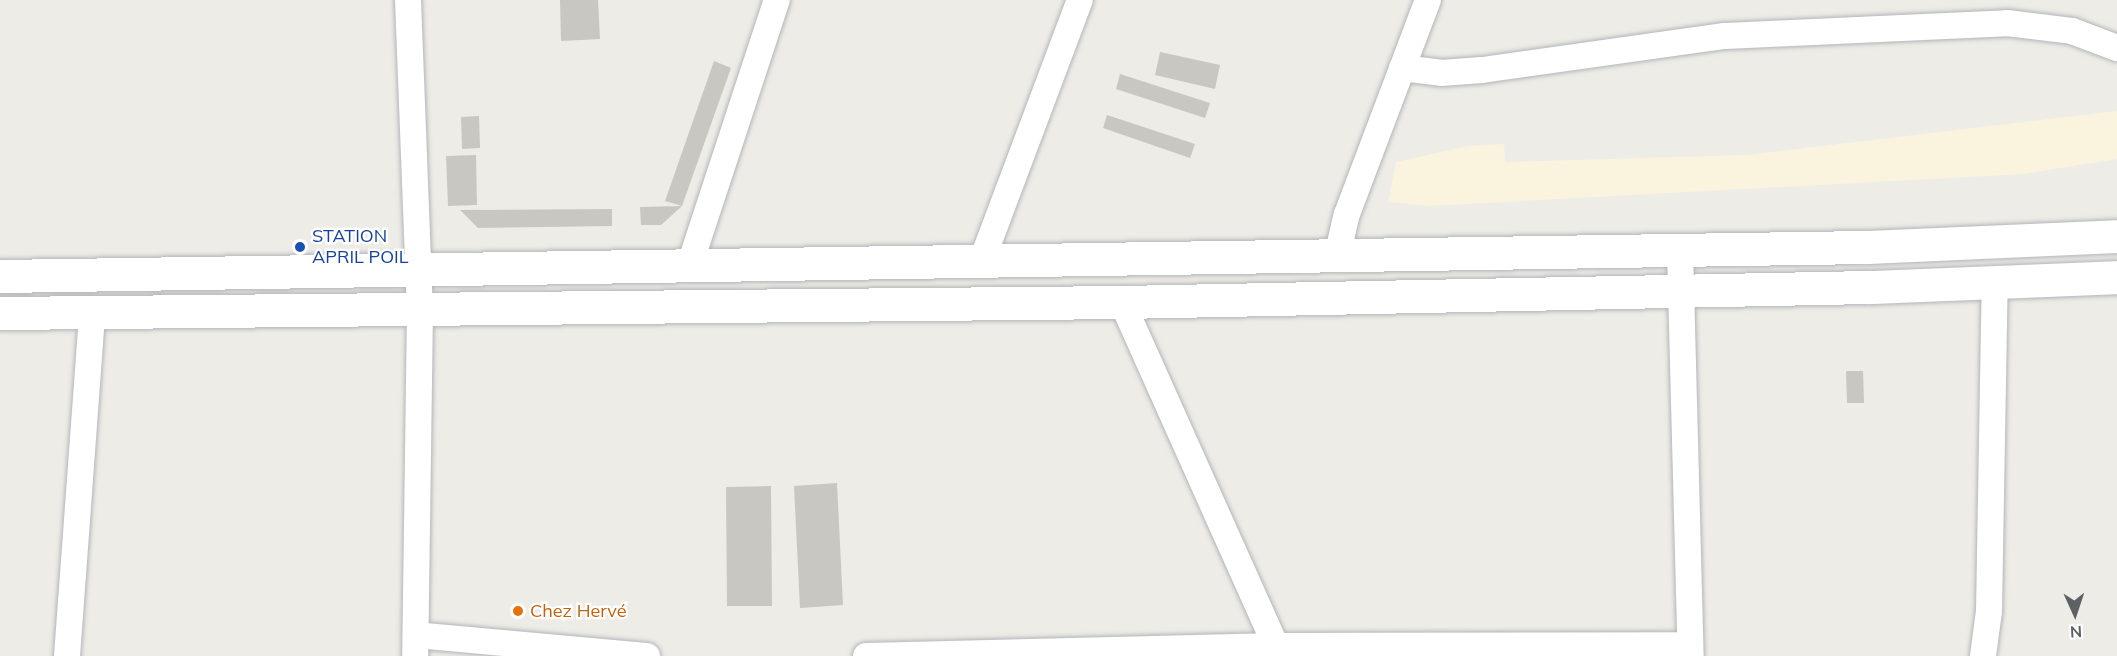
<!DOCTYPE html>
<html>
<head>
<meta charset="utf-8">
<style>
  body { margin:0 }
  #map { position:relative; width:2117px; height:656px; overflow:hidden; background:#eeece6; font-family:Mulish,sans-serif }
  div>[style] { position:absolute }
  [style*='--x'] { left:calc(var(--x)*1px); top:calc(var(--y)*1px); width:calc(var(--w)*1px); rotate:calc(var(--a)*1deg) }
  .commercial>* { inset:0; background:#faf3de }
  .building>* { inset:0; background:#c9c7c2 }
  .roads { filter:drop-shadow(0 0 2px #b3b5b9) drop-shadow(0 0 2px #b3b5b9) }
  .street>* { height:26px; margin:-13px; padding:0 13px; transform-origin:13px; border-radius:13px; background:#fff }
  .secondary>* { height:33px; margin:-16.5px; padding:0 16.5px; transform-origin:16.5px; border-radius:16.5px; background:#fff }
  .dots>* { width:16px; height:16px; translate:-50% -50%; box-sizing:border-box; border:3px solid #fff; border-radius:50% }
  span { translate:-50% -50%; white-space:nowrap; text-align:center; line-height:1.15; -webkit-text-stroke:4.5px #fff; paint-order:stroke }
  .transit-label { font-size:18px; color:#164399 }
  .left { translate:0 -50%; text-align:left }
  .food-label { font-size:18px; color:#c56008 }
  .north { position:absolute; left:2045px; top:584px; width:60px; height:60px; -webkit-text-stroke:4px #fff; paint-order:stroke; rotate:177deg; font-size:16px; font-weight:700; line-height:24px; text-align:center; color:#5d6064 }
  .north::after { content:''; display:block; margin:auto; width:21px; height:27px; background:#5d6064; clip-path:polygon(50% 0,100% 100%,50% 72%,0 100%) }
</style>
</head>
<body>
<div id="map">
  <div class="commercial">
    <div style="clip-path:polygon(2117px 111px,2117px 159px,2023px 174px,1428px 206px,1388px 202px,1396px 162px,1468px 146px,1504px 144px,1505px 162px,1746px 155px)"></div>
  </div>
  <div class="building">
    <div style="clip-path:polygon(560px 0,598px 0,600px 39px,561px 41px)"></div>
    <div style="clip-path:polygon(1160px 52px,1220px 65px,1215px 89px,1155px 75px)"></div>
    <div style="clip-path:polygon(714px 61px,731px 68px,682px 206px,665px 201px)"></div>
    <div style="clip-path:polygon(1120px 74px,1210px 103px,1205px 118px,1116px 89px)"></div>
    <div style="clip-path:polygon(1107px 115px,1195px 144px,1190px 158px,1103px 128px)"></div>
    <div style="clip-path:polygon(479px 116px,480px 148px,462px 149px,461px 117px)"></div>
    <div style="clip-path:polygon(476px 155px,477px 205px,448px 206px,446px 156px)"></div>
    <div style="clip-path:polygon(682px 206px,661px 225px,641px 225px,640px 207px)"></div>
    <div style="clip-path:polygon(612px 209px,612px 226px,478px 228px,460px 210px)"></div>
    <div style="clip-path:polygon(1846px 371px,1863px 371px,1864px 403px,1847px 403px)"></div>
    <div style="clip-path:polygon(837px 483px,843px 605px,800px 608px,794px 486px)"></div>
    <div style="clip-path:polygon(771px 486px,772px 606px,727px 606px,726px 487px)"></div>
  </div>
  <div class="roads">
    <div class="street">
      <div style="--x:408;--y:0;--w:310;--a:87.8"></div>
      <div style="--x:420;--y:310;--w:346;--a:90.8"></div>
      <div style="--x:1402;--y:68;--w:39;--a:7"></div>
      <div style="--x:1441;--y:73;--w:41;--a:-4.2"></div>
      <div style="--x:1482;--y:70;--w:245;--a:-8"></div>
      <div style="--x:1725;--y:36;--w:282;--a:-2.6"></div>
      <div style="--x:2007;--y:23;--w:65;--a:7"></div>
      <div style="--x:2072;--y:31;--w:48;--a:20.7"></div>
      <div style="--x:1680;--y:249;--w:407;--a:88.5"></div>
      <div style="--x:1338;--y:252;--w:39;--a:-77"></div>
      <div style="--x:1347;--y:214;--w:229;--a:-69.3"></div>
      <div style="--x:981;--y:263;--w:281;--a:-69.4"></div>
      <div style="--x:689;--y:267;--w:281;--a:-71.8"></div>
      <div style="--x:1122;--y:302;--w:377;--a:65.9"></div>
      <div style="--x:1276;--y:646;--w:10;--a:96"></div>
      <div style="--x:416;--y:635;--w:232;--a:5.2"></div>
      <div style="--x:67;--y:656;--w:345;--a:-85.8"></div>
      <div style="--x:866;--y:656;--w:410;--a:-1.4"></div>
      <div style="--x:1276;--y:646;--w:414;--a:-0.1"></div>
      <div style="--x:1983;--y:656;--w:45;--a:-82.4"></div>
      <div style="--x:1989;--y:611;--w:328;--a:-89"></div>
    </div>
    <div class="secondary">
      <div style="--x:0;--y:276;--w:1867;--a:-0.89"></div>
      <div style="--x:1867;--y:247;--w:250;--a:-2.5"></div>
      <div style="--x:0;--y:313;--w:1122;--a:-0.56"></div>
      <div style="--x:1122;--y:302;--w:748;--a:-1.15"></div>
      <div style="--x:1870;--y:287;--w:247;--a:-2.3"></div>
    </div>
  </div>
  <div class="dots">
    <div style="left:300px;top:247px;background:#1a4fb4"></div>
    <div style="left:518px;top:611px;background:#e8710a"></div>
  </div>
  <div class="transit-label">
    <span class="left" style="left:312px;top:247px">STATION<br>APRIL POIL</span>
  </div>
  <div class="food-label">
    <span class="left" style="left:530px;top:611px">Chez Hervé</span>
  </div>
  <div class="north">N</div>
</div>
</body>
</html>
